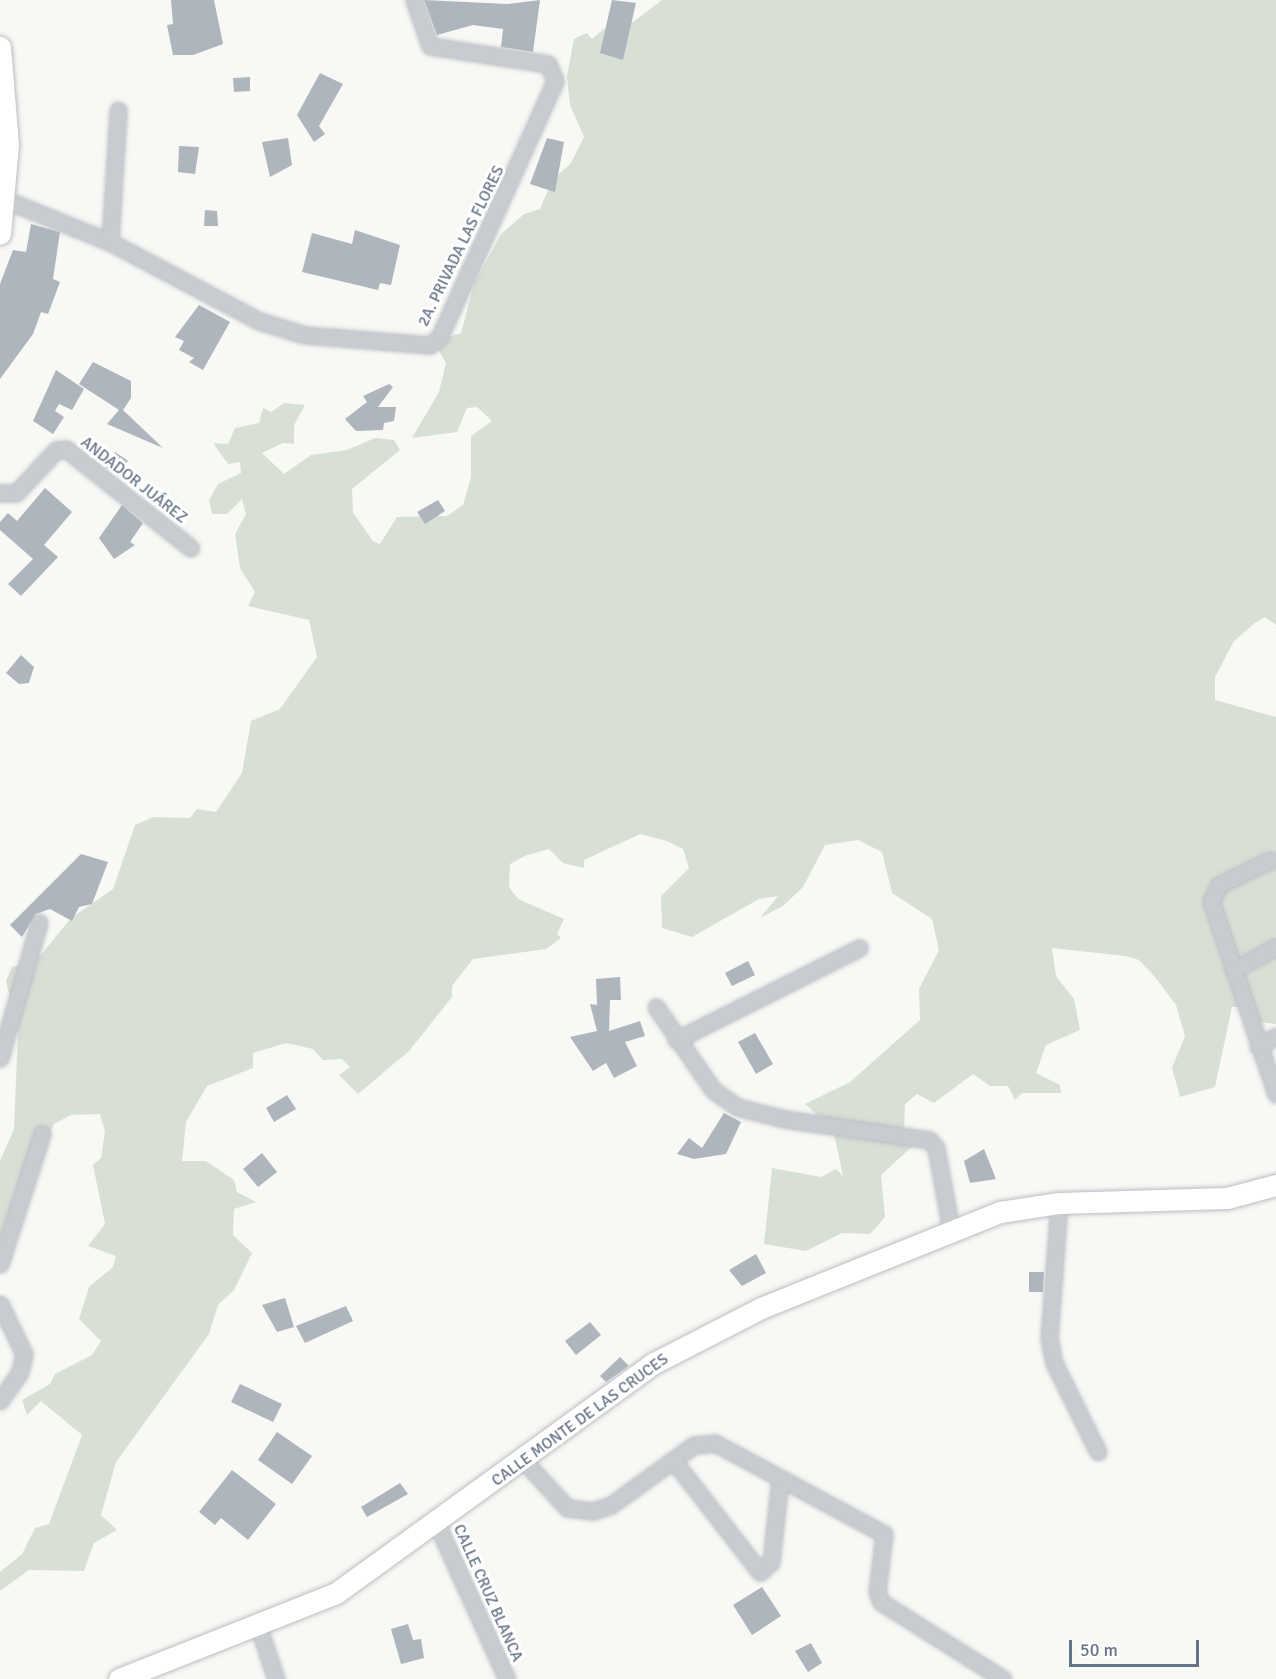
<!DOCTYPE html>
<html>
<head>
<meta charset="utf-8">
<style>
  body { margin:0 }
  #map { position:relative; width:1276px; height:1679px; overflow:hidden; background:#f8f8f5; font-family:Signika,sans-serif }
  div>[style] { position:absolute }
  [style*='--x'] { left:calc(var(--x)*1px); top:calc(var(--y)*1px); width:calc(var(--w)*1px); rotate:calc(var(--a)*1deg) }
  .green>* { inset:0; background:#d8e0d6 }
  .building>* { inset:0; background:#aeb5bc }
  .roads { filter:drop-shadow(0 0 2px #babec3) drop-shadow(0 0 2px #babec3) }
  .street>* { height:15px; margin:-7.5px; padding:0 7.5px; transform-origin:7.5px; border-radius:7.5px; background:#c8cbcf }
  .secondary>* { height:21px; margin:-10.5px; padding:0 10.5px; transform-origin:10.5px; border-radius:10.5px; background:#fff }
  span { translate:-50% -50%; white-space:nowrap; text-align:center; line-height:1.15; -webkit-text-stroke:6px #fff; paint-order:stroke }
  .street-label { font-size:16px; color:#667487 }
  .scale { position:absolute; left:1069px; top:1640px; width:130px; height:27px; box-sizing:border-box; border:3px solid #667487; border-top:0; padding-left:8px; font-size:18px; line-height:21px; white-space:nowrap; color:#667487; -webkit-text-stroke:4px #fff; paint-order:stroke }
</style>
</head>
<body>
<div id="map">
  <div class="green">
    <div style="clip-path:polygon(662px 0,1276px 0,1276px 625px,1265px 617px,1256px 622px,1234px 641px,1215px 677px,1215px 700px,1276px 717px,1276px 1024px,1253px 1021px,1240px 1007px,1232px 1007px,1215px 1087px,1180px 1097px,1172px 1068px,1185px 1036px,1176px 1005px,1155px 977px,1139px 960px,1126px 956px,1052px 948px,1056px 976px,1074px 999px,1080px 1030px,1046px 1045px,1036px 1073px,1060px 1085px,1061px 1093px,1022px 1093px,1015px 1100px,1008px 1086px,990px 1086px,973px 1074px,934px 1103px,917px 1094px,905px 1104px,904px 1132px,928px 1132px,881px 1175px,885px 1217px,870px 1234px,842px 1233px,806px 1251px,764px 1244px,772px 1168px,821px 1177px,836px 1169px,843px 1176px,833px 1129px,805px 1104px,850px 1082px,920px 1020px,919px 989px,939px 950px,932px 919px,892px 893px,882px 852px,858px 840px,825px 845px,803px 887px,783px 906px,760px 918px,778px 896px,759px 899px,692px 937px,662px 928px,661px 896px,689px 868px,683px 849px,667px 841px,640px 834px,584px 860px,584px 868px,563px 863px,549px 849px,527px 855px,510px 864px,509px 887px,518px 899px,564px 919px,557px 934px,561px 938px,546px 949px,473px 959px,452px 986px,452px 997px,409px 1051px,358px 1094px,339px 1075px,350px 1067px,342px 1059px,323px 1060px,313px 1049px,286px 1043px,253px 1053px,253px 1068px,207px 1086px,186px 1122px,182px 1161px,206px 1161px,234px 1180px,237px 1192px,256px 1202px,234px 1209px,233px 1235px,252px 1253px,234px 1290px,218px 1305px,209px 1334px,116px 1462px,101px 1515px,117px 1530px,94px 1543px,84px 1571px,29px 1570px,0 1591px,0 1572px,22px 1554px,35px 1528px,49px 1524px,82px 1435px,41px 1401px,27px 1415px,22px 1400px,50px 1384px,55px 1374px,92px 1355px,101px 1341px,79px 1319px,89px 1287px,113px 1267px,116px 1256px,88px 1246px,105px 1224px,93px 1165px,101px 1158px,105px 1131px,100px 1114px,71px 1115px,54px 1124px,0 1241px,0 1161px,14px 1129px,18px 1030px,6px 981px,12px 967px,30px 963px,35px 951px,40px 956px,71px 918px,113px 889px,135px 825px,153px 817px,190px 818px,197px 809px,216px 812px,242px 773px,251px 721px,280px 709px,317px 657px,309px 620px,248px 606px,255px 592px,240px 568px,235px 534px,246px 514px,242px 499px,227px 514px,212px 514px,209px 500px,218px 484px,241px 473px,240px 462px,228px 464px,213px 443px,228px 444px,235px 428px,259px 423px,263px 408px,271px 412px,284px 403px,305px 405px,294px 425px,294px 444px,283px 443px,262px 453px,284px 474px,311px 455px,347px 450px,375px 438px,394px 440px,400px 450px,352px 489px,353px 513px,373px 541px,380px 544px,397px 517px,447px 516px,463px 505px,471px 477px,471px 436px,492px 421px,477px 407px,467px 408px,457px 432px,412px 438px,439px 392px,446px 363px,438px 349px,445px 338px,461px 333px,474px 284px,501px 234px,524px 214px,540px 209px,552px 181px,571px 163px,584px 137px,570px 105px,567px 76px,574px 39px,587px 33px,592px 39px,611px 23px,629px 25px)"></div>
  </div>
  <div class="building">
    <div style="clip-path:polygon(171px 0,214px 0,223px 44px,193px 55px,173px 55px,167px 25px,173px 24px)"></div>
    <div style="clip-path:polygon(424px 0,507px 4px,540px 0,533px 52px,501px 47px,503px 29px,473px 25px,437px 35px)"></div>
    <div style="clip-path:polygon(612px 0,636px 3px,623px 60px,600px 53px)"></div>
    <div style="clip-path:polygon(320px 73px,343px 84px,319px 126px,325px 134px,314px 142px,297px 115px)"></div>
    <div style="clip-path:polygon(250px 77px,250px 91px,234px 92px,233px 78px)"></div>
    <div style="clip-path:polygon(288px 138px,292px 165px,270px 177px,262px 142px)"></div>
    <div style="clip-path:polygon(547px 138px,564px 142px,555px 192px,530px 184px)"></div>
    <div style="clip-path:polygon(179px 146px,199px 147px,195px 174px,178px 172px)"></div>
    <div style="clip-path:polygon(205px 210px,217px 211px,218px 226px,204px 226px)"></div>
    <div style="clip-path:polygon(31px 224px,60px 232px,53px 279px,60px 282px,48px 314px,41px 312px,33px 334px,0 379px,0 284px,13px 250px,26px 252px)"></div>
    <div style="clip-path:polygon(355px 230px,400px 245px,391px 285px,380px 283px,378px 290px,302px 272px,312px 233px,352px 244px)"></div>
    <div style="clip-path:polygon(199px 305px,230px 322px,203px 370px,189px 362px,194px 358px,179px 350px,184px 341px,175px 337px)"></div>
    <div style="clip-path:polygon(93px 362px,131px 381px,131px 398px,123px 410px,163px 448px,107px 424px,119px 410px,79px 384px)"></div>
    <div style="clip-path:polygon(56px 370px,84px 389px,72px 410px,59px 404px,55px 411px,64px 417px,53px 434px,33px 421px)"></div>
    <div style="clip-path:polygon(389px 384px,393px 387px,378px 407px,396px 407px,394px 421px,384px 423px,383px 430px,356px 431px,345px 419px,367px 402px,363px 396px)"></div>
    <div style="clip-path:polygon(115px 452px,128px 461px,117px 476px,105px 467px)"></div>
    <div style="clip-path:polygon(45px 488px,72px 512px,44px 545px,58px 557px,21px 596px,8px 584px,33px 559px,0 530px,0 522px,8px 513px,17px 521px)"></div>
    <div style="clip-path:polygon(438px 500px,445px 511px,425px 524px,417px 512px)"></div>
    <div style="clip-path:polygon(122px 505px,143px 523px,130px 542px,135px 545px,114px 559px,99px 538px)"></div>
    <div style="clip-path:polygon(21px 655px,34px 667px,29px 683px,19px 684px,6px 673px)"></div>
    <div style="clip-path:polygon(81px 854px,108px 862px,92px 904px,79px 907px,72px 921px,50px 909px,36px 914px,22px 937px,10px 925px)"></div>
    <div style="clip-path:polygon(748px 961px,755px 975px,732px 986px,725px 973px)"></div>
    <div style="clip-path:polygon(620px 977px,621px 1000px,610px 1000px,609px 1031px,640px 1021px,645px 1036px,625px 1042px,637px 1066px,614px 1078px,606px 1063px,593px 1071px,570px 1037px,597px 1031px,590px 1004px,597px 1005px,596px 979px)"></div>
    <div style="clip-path:polygon(755px 1033px,773px 1064px,756px 1074px,738px 1042px)"></div>
    <div style="clip-path:polygon(287px 1095px,296px 1109px,274px 1122px,266px 1108px)"></div>
    <div style="clip-path:polygon(724px 1113px,741px 1122px,726px 1154px,694px 1159px,677px 1154px,689px 1138px,702px 1148px)"></div>
    <div style="clip-path:polygon(984px 1149px,996px 1179px,970px 1183px,964px 1161px)"></div>
    <div style="clip-path:polygon(262px 1153px,277px 1172px,258px 1187px,243px 1169px)"></div>
    <div style="clip-path:polygon(756px 1254px,766px 1273px,742px 1286px,729px 1270px)"></div>
    <div style="clip-path:polygon(1029px 1272px,1044px 1272px,1043px 1292px,1029px 1292px)"></div>
    <div style="clip-path:polygon(285px 1298px,294px 1327px,277px 1332px,262px 1305px)"></div>
    <div style="clip-path:polygon(346px 1306px,353px 1321px,305px 1343px,296px 1326px)"></div>
    <div style="clip-path:polygon(590px 1322px,601px 1335px,576px 1355px,565px 1341px)"></div>
    <div style="clip-path:polygon(620px 1357px,629px 1366px,606px 1382px,600px 1376px)"></div>
    <div style="clip-path:polygon(240px 1384px,282px 1404px,273px 1422px,231px 1402px)"></div>
    <div style="clip-path:polygon(277px 1432px,312px 1456px,292px 1484px,258px 1460px)"></div>
    <div style="clip-path:polygon(232px 1470px,276px 1504px,248px 1540px,221px 1518px,215px 1525px,199px 1512px)"></div>
    <div style="clip-path:polygon(400px 1483px,408px 1494px,367px 1517px,361px 1507px)"></div>
    <div style="clip-path:polygon(762px 1587px,781px 1616px,752px 1635px,733px 1605px)"></div>
    <div style="clip-path:polygon(408px 1624px,413px 1640px,421px 1639px,424px 1658px,401px 1664px,391px 1629px)"></div>
    <div style="clip-path:polygon(811px 1643px,822px 1663px,808px 1672px,795px 1651px)"></div>
  </div>
  <div class="roads">
    <div class="street">
      <div style="--x:6;--y:200;--w:112;--a:22"></div>
      <div style="--x:110;--y:242;--w:169;--a:27.9"></div>
      <div style="--x:259;--y:321;--w:48;--a:16.9"></div>
      <div style="--x:305;--y:335;--w:125;--a:4.6"></div>
      <div style="--x:430;--y:345;--w:11;--a:-38"></div>
      <div style="--x:439;--y:338;--w:282;--a:-65.7"></div>
      <div style="--x:555;--y:81;--w:18;--a:-112"></div>
      <div style="--x:548;--y:64;--w:119;--a:-171.3"></div>
      <div style="--x:430;--y:46;--w:49;--a:-109.2"></div>
      <div style="--x:110;--y:242;--w:132;--a:-86.5"></div>
      <div style="--x:0;--y:493;--w:16;--a:0"></div>
      <div style="--x:16;--y:493;--w:59;--a:-47.1"></div>
      <div style="--x:56;--y:450;--w:10;--a:-6"></div>
      <div style="--x:66;--y:449;--w:159;--a:38.4"></div>
      <div style="--x:1270;--y:860;--w:57;--a:153.9"></div>
      <div style="--x:1219;--y:885;--w:18;--a:117"></div>
      <div style="--x:1211;--y:901;--w:204;--a:71.4"></div>
      <div style="--x:1233;--y:970;--w:49;--a:-28.1"></div>
      <div style="--x:656;--y:1007;--w:101;--a:55.5"></div>
      <div style="--x:713;--y:1090;--w:29;--a:35"></div>
      <div style="--x:737;--y:1107;--w:49;--a:14.3"></div>
      <div style="--x:784;--y:1119;--w:147;--a:8.2"></div>
      <div style="--x:929;--y:1140;--w:11;--a:49"></div>
      <div style="--x:936;--y:1148;--w:83;--a:79.6"></div>
      <div style="--x:676;--y:1040;--w:205;--a:-26.7"></div>
      <div style="--x:1258;--y:1047;--w:21;--a:-31"></div>
      <div style="--x:0;--y:1058;--w:141;--a:-73.9"></div>
      <div style="--x:1059;--y:1203;--w:135;--a:94.2"></div>
      <div style="--x:1049;--y:1338;--w:25;--a:79"></div>
      <div style="--x:1054;--y:1363;--w:99;--a:63.7"></div>
      <div style="--x:0;--y:1264;--w:137;--a:-72.1"></div>
      <div style="--x:0;--y:1304;--w:55;--a:64.4"></div>
      <div style="--x:24;--y:1354;--w:18;--a:103"></div>
      <div style="--x:20;--y:1372;--w:35;--a:125"></div>
      <div style="--x:673;--y:1460;--w:142;--a:52.2"></div>
      <div style="--x:760;--y:1572;--w:15;--a:-42"></div>
      <div style="--x:771;--y:1562;--w:83;--a:-83.8"></div>
      <div style="--x:524;--y:1461;--w:64;--a:47.5"></div>
      <div style="--x:567;--y:1508;--w:26;--a:7"></div>
      <div style="--x:593;--y:1511;--w:19;--a:-18"></div>
      <div style="--x:611;--y:1505;--w:102;--a:-35.9"></div>
      <div style="--x:694;--y:1445;--w:21;--a:-5"></div>
      <div style="--x:715;--y:1443;--w:192;--a:28.3"></div>
      <div style="--x:884;--y:1534;--w:58;--a:96.9"></div>
      <div style="--x:877;--y:1592;--w:11;--a:68"></div>
      <div style="--x:881;--y:1602;--w:144;--a:32.3"></div>
      <div style="--x:436;--y:1522;--w:172;--a:65.7"></div>
      <div style="--x:258;--y:1625;--w:57;--a:71.6"></div>
    </div>
    <div class="secondary">
      <div style="--x:0;--y:47;--w:97;--a:85.3"></div>
      <div style="--x:8;--y:144;--w:90;--a:95.1"></div>
      <div style="--x:119;--y:1679;--w:233;--a:-21.6"></div>
      <div style="--x:336;--y:1593;--w:392;--a:-35.9"></div>
      <div style="--x:654;--y:1363;--w:120;--a:-27.2"></div>
      <div style="--x:761;--y:1308;--w:258;--a:-21.9"></div>
      <div style="--x:1000;--y:1212;--w:60;--a:-8.7"></div>
      <div style="--x:1059;--y:1203;--w:168;--a:-1.7"></div>
      <div style="--x:1227;--y:1198;--w:51;--a:-14.9"></div>
    </div>
  </div>
  <div class="street-label">
    <span style="left:461px;top:246px;rotate:-64deg">2A. PRIVADA LAS FLORES</span>
    <span style="left:134px;top:480px;rotate:38deg">ANDADOR JUÁREZ</span>
    <span style="left:580px;top:1420px;rotate:-36deg">CALLE MONTE DE LAS CRUCES</span>
    <span style="left:488px;top:1593px;rotate:66deg">CALLE CRUZ BLANCA</span>
  </div>
  <div class="scale">50 m</div>
</div>
</body>
</html>
